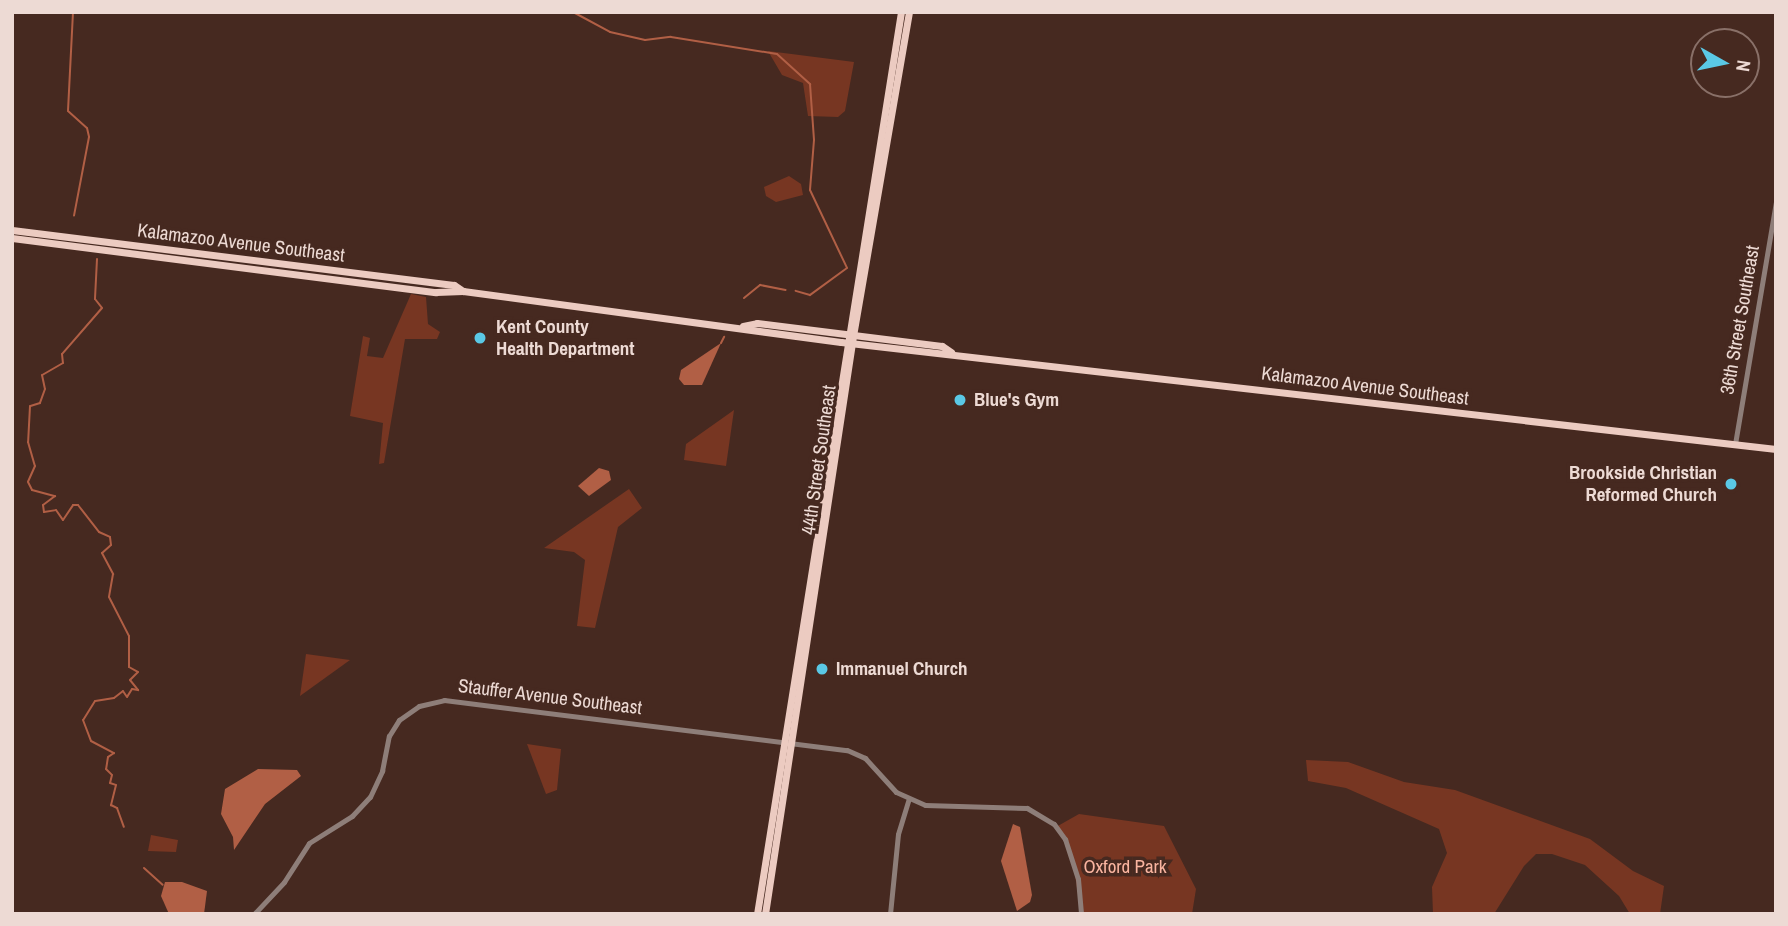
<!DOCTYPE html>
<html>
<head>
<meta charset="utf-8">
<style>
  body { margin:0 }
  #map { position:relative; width:1788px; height:926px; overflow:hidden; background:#462920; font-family:"Archivo Narrow",sans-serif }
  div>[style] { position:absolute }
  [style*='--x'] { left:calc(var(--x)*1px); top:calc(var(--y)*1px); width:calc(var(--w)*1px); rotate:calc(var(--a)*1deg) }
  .green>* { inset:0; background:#773622 }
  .water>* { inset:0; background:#b15f45 }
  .stream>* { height:2px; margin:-1px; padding:0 1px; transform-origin:1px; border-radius:1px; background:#b15f45 }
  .minor>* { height:5px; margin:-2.5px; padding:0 2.5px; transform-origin:2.5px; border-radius:2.5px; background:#8e7e79 }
  .major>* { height:7px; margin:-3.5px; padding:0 3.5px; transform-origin:3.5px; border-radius:3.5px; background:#eccbc1 }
  .dots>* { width:19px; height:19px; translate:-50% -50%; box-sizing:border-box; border:4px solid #462920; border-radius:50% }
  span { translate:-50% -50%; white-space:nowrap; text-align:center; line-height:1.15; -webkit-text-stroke:7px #462920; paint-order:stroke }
  .street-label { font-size:19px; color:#eddad4 }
  .poi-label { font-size:19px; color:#eddad4; font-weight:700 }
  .left { translate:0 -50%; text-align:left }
  .right { translate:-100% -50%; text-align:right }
  .park-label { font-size:19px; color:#fab5a0 }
  .frame { position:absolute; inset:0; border:14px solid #eddad4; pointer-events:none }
  .north { position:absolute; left:1690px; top:28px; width:70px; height:70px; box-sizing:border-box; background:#462920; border:2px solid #897068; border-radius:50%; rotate:99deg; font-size:19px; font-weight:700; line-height:28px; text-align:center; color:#eddad4 }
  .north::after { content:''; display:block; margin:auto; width:24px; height:32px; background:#5ac8e5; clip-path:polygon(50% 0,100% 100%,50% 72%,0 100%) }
</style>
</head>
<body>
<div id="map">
  <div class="green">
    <div style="clip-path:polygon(768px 51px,854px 62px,845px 111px,838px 117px,808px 116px,803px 83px,782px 75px)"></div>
    <div style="clip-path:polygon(789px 176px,801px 184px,803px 195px,776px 202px,766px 196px,764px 187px)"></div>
    <div style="clip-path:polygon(411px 294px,426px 297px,428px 324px,440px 332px,437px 339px,405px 339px,384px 463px,379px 464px,383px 423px,350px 416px,363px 336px,370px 338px,367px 356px,383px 358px)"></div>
    <div style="clip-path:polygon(734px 410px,726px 466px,684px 460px,686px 444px)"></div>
    <div style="clip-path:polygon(629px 489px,642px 508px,618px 527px,595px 628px,577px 626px,585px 560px,574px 552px,544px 548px)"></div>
    <div style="clip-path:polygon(306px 654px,350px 660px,300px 696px)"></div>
    <div style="clip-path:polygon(527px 744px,561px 749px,557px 790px,546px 794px)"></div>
    <div style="clip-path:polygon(1306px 760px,1348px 762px,1404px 782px,1455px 790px,1590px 839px,1633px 871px,1664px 886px,1660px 914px,1630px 914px,1619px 896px,1585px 865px,1552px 854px,1536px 854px,1524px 866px,1494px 914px,1433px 914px,1432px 887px,1447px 853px,1439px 829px,1346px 788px,1308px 781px)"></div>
    <div style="clip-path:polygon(1079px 814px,1164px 826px,1196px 889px,1192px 914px,1081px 914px,1072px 856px,1056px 827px)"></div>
    <div style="clip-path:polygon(151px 835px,178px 840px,176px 852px,148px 851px)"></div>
  </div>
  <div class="water">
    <div style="clip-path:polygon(721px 343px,702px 385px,684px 385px,679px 379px,681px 370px)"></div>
    <div style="clip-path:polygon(599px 468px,609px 471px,611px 480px,589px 496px,578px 486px)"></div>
    <div style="clip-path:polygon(258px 769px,297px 770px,301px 776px,265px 804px,234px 850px,233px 837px,221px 814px,225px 789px)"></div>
    <div style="clip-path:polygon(1013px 824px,1020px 827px,1032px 895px,1030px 902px,1017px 911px,1001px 861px)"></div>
    <div style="clip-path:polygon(165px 882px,182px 882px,207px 891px,204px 914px,169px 914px,161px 896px)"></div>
  </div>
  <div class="stream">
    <div style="--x:73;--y:12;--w:99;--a:92.9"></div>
    <div style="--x:68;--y:111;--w:25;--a:42"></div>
    <div style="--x:87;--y:128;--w:9;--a:77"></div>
    <div style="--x:89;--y:137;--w:80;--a:100.8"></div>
    <div style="--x:573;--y:12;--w:42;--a:28.4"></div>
    <div style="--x:610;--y:32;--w:36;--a:13"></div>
    <div style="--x:645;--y:40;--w:26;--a:-7"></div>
    <div style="--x:671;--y:37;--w:107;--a:9.1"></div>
    <div style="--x:777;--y:54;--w:45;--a:42.3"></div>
    <div style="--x:810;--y:84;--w:56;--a:85.9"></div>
    <div style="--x:814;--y:140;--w:50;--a:94.6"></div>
    <div style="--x:810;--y:190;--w:86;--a:64.6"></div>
    <div style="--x:847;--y:268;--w:46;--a:143.9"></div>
    <div style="--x:810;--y:295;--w:15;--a:-164"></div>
    <div style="--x:97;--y:259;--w:40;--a:92.9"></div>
    <div style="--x:95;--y:299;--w:11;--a:52"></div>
    <div style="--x:102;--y:308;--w:61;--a:131"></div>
    <div style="--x:62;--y:354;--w:9;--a:84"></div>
    <div style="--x:63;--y:363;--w:24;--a:150"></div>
    <div style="--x:42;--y:375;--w:14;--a:78"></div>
    <div style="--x:45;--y:389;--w:15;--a:110"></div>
    <div style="--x:40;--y:403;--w:10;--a:163"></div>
    <div style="--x:30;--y:406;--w:36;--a:93"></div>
    <div style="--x:28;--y:442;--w:25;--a:74"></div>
    <div style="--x:35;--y:466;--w:17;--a:114"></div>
    <div style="--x:28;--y:482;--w:9;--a:63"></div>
    <div style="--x:32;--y:490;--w:24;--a:15"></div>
    <div style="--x:55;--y:496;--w:15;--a:143"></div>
    <div style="--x:43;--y:505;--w:7;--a:82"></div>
    <div style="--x:44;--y:512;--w:12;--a:-9"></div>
    <div style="--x:56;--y:510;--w:12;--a:55"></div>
    <div style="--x:63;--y:520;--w:18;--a:-56"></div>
    <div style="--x:73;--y:505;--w:5;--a:0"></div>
    <div style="--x:78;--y:505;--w:34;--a:52"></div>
    <div style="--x:99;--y:532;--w:12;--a:24"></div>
    <div style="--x:110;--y:537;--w:8;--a:83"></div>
    <div style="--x:111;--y:545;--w:12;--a:138"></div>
    <div style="--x:102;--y:553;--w:24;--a:62"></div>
    <div style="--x:113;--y:574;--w:23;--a:100"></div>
    <div style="--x:109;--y:597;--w:44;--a:62.9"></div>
    <div style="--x:129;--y:636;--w:31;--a:90"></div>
    <div style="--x:129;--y:667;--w:10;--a:29"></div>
    <div style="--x:138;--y:672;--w:11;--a:135"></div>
    <div style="--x:130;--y:680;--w:13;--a:51"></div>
    <div style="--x:138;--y:690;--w:6;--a:-171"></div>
    <div style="--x:132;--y:689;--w:9;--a:122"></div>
    <div style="--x:127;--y:697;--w:7;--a:-124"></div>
    <div style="--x:123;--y:691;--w:11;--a:142"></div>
    <div style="--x:114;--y:698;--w:19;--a:171"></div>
    <div style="--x:95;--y:701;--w:22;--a:122"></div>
    <div style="--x:83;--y:720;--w:22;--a:69"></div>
    <div style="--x:91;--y:741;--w:26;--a:28"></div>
    <div style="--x:114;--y:753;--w:7;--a:146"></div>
    <div style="--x:108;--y:757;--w:12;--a:99"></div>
    <div style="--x:106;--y:769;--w:8;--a:45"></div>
    <div style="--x:112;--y:775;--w:8;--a:104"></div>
    <div style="--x:110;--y:783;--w:6;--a:18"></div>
    <div style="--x:116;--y:785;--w:21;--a:104"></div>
    <div style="--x:111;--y:805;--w:7;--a:27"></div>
    <div style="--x:117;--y:808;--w:20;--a:70"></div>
    <div style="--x:744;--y:298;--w:21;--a:-39"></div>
    <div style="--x:760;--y:285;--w:26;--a:11"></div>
    <div style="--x:721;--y:343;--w:7;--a:-63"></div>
    <div style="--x:144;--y:868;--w:25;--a:42"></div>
  </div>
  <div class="minor">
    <div style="--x:1735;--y:444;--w:245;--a:-80.4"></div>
    <div style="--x:254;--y:914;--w:44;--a:-46.8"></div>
    <div style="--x:284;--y:882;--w:46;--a:-57.3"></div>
    <div style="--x:309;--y:843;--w:51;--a:-32.1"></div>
    <div style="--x:352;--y:816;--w:26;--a:-47"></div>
    <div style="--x:370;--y:797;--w:29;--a:-65"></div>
    <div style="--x:382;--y:771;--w:36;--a:-79"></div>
    <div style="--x:389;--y:736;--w:19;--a:-58"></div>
    <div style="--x:399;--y:720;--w:24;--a:-35"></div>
    <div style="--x:419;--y:706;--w:26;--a:-13"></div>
    <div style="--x:444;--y:700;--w:406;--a:7.1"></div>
    <div style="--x:847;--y:750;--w:20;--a:24"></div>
    <div style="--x:865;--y:758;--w:46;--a:47.6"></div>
    <div style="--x:896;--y:792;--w:32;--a:24"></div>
    <div style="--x:925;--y:805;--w:102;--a:1.7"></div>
    <div style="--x:1027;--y:808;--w:31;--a:31"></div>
    <div style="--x:1054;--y:824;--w:19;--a:54"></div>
    <div style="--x:1065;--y:839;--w:42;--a:72"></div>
    <div style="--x:1078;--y:879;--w:35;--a:85"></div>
    <div style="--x:890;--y:914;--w:80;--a:-84.3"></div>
    <div style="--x:898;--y:834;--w:37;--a:-73"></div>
  </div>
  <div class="major">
    <div style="--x:12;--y:230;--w:445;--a:7.1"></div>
    <div style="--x:454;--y:285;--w:11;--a:34"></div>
    <div style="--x:12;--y:238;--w:427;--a:7.3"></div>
    <div style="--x:436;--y:292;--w:27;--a:-2"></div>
    <div style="--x:463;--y:291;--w:381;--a:7.7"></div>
    <div style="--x:841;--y:342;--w:941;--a:6.53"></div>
    <div style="--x:743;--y:326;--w:14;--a:-12"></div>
    <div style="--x:757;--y:323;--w:186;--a:7.1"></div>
    <div style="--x:942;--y:346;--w:11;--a:34"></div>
    <div style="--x:757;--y:914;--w:913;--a:-80.93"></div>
    <div style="--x:765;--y:914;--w:585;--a:-81.34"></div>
    <div style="--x:853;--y:336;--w:329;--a:-80.2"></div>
  </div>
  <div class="dots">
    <div style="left:480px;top:338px;background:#5ac8e5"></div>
    <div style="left:960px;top:400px;background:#5ac8e5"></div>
    <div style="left:1731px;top:484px;background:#5ac8e5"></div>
    <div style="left:822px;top:669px;background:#5ac8e5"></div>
  </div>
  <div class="street-label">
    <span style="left:241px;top:243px;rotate:7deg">Kalamazoo Avenue Southeast</span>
    <span style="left:1740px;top:320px;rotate:-80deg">36th Street Southeast</span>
    <span style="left:1365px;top:386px;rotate:7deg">Kalamazoo Avenue Southeast</span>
    <span style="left:819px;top:460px;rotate:-82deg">44th Street Southeast</span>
    <span style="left:550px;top:697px;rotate:7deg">Stauffer Avenue Southeast</span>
  </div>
  <div class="poi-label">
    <span class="left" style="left:496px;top:338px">Kent County<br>Health Department</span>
    <span class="left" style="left:974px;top:400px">Blue's Gym</span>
    <span class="right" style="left:1717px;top:484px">Brookside Christian<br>Reformed Church</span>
    <span class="left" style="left:836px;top:669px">Immanuel Church</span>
  </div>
  <div class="park-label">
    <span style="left:1125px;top:867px">Oxford Park</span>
  </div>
  <div class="frame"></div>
  <div class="north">N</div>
</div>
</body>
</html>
